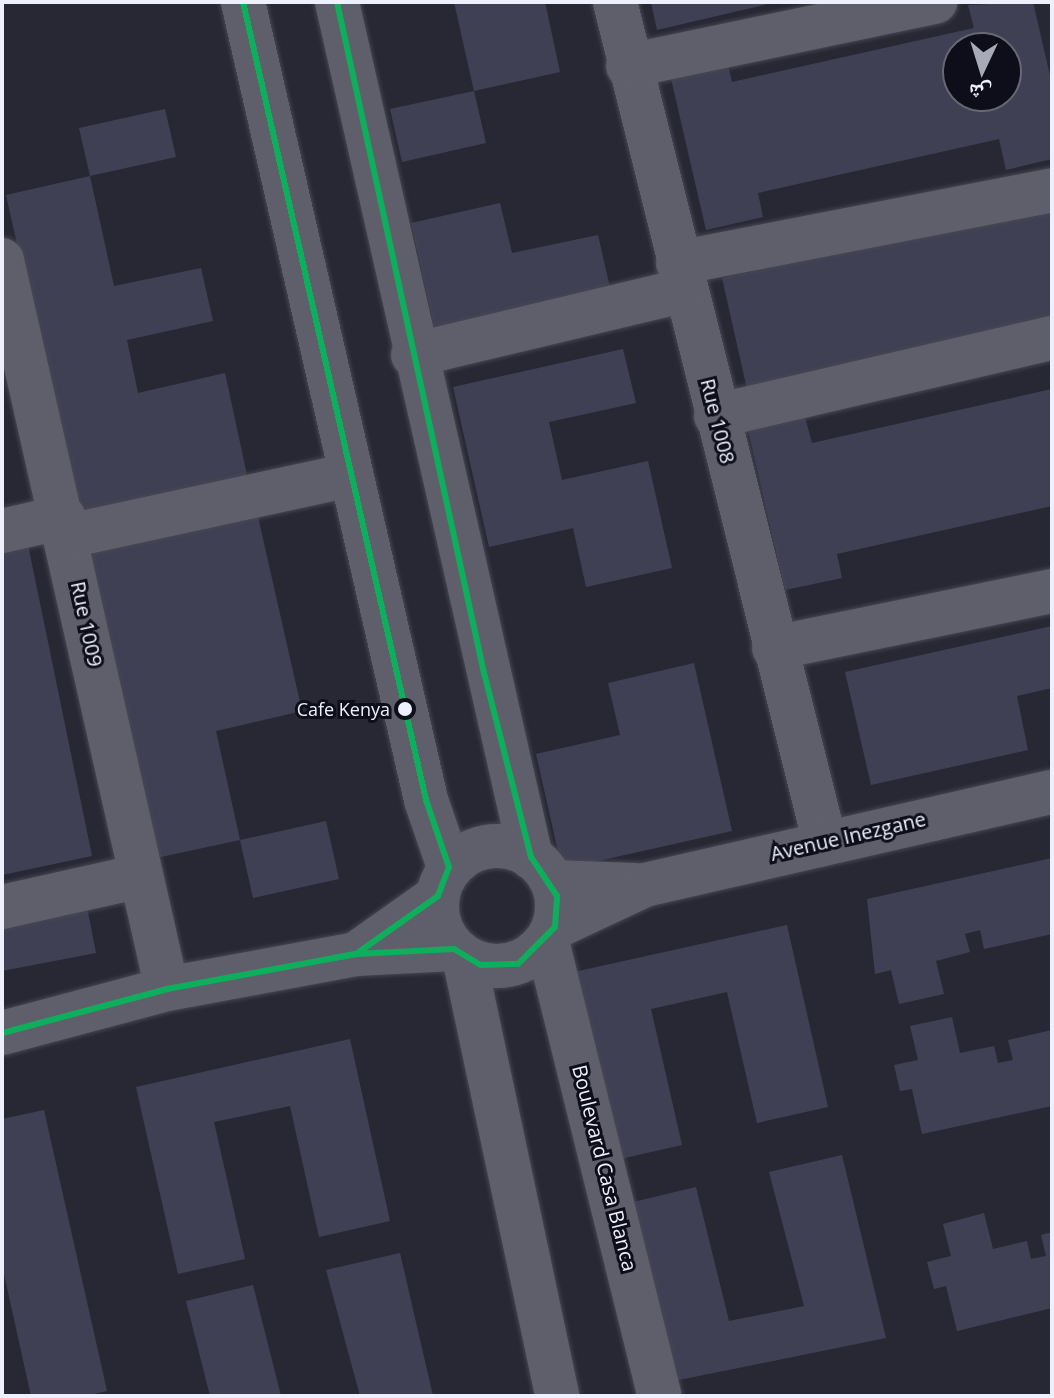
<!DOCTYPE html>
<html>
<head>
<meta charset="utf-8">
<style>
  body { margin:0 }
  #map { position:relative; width:1054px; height:1398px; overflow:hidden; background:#282835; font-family:"Open Sans","Noto Naskh Arabic",sans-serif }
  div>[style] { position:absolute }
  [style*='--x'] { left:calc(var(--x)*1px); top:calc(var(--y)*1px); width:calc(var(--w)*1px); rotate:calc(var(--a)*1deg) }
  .building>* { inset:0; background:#404055 }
  .roads { filter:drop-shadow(0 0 2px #464652) drop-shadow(0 0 2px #464652) }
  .street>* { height:44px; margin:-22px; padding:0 22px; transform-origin:22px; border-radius:22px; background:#5f5f6b }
  .secondary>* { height:44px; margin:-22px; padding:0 22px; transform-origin:22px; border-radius:22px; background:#5f5f6b }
  .secondary>.ring { margin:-22px; padding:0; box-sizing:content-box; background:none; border:44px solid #5f5f6b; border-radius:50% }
  .bus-1>* { height:6px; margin:-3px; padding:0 3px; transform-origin:3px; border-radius:3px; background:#0daf5c }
  .dots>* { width:22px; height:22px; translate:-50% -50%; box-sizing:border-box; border:4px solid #0d0e19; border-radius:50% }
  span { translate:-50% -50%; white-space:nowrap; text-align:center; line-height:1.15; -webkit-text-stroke:6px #0d0e19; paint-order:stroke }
  .bus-label { font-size:18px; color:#eef0fd }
  .right { translate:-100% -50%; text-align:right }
  .street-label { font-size:20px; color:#eef0fd }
  .frame { position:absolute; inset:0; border:4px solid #eef0fd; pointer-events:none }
  .north { position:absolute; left:942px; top:32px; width:80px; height:80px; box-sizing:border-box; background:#0d0e19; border:2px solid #676874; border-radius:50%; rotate:184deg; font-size:22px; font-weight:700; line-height:32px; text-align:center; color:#eef0fd }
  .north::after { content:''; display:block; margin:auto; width:28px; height:36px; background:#a9aab7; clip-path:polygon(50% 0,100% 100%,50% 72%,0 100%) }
</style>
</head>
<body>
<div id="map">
  <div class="building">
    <div style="clip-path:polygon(454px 2px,545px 2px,560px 72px,474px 91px)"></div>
    <div style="clip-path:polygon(651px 2px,772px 2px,772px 3px,657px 30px)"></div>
    <div style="clip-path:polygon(evenodd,1033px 2px,1052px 84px,1052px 159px,1006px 170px,999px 139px,758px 193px,763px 217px,706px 230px,669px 70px,726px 57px,732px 82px,974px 28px,968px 5px,1033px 2px,958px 48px,1006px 48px,1006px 96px,958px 96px,958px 48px)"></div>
    <div style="clip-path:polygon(474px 91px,486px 143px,402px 162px,390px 109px)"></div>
    <div style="clip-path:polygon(165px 109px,176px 157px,90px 176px,79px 128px)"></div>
    <div style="clip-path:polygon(90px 176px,114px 286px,201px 268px,213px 321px,127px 340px,138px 393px,225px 373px,250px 489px,80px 526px,6px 195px)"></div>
    <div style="clip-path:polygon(500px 203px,512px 253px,598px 235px,611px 292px,435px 331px,411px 223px)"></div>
    <div style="clip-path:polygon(1052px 203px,1052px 320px,747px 389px,722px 278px)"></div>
    <div style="clip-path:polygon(623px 349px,636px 403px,549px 422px,562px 480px,648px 461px,672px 568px,586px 587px,573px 528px,489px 547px,453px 387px)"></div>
    <div style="clip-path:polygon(1052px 389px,1052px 506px,837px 554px,842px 578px,785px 590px,748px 430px,805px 417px,812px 443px)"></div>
    <div style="clip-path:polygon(254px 499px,302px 711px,216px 731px,240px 840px,156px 858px,84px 537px)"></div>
    <div style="clip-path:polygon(27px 540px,92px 856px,2px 875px,2px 546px)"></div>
    <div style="clip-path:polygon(1052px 626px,1052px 688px,1017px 696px,1028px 750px,871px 785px,845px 672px)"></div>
    <div style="clip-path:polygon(694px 663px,732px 831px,562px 869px,536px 754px,620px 735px,608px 683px)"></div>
    <div style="clip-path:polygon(326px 821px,339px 879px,253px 898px,240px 840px)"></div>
    <div style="clip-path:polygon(1052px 858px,1052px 934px,984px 949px,980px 930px,965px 934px,970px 952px,936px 961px,944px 994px,899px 1004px,891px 970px,875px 974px,867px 899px)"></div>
    <div style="clip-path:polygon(86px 902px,96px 953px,2px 971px,2px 918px)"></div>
    <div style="clip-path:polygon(787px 925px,828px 1107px,757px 1123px,727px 992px,651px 1009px,682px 1145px,616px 1160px,574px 972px)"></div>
    <div style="clip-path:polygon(952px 1017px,960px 1053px,994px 1046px,998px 1063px,1013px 1060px,1008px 1040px,1052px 1030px,1052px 1106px,922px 1134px,912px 1089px,900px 1091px,894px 1065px,918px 1060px,910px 1026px)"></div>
    <div style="clip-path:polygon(350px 1039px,390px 1221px,319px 1237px,290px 1106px,214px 1122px,245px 1259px,178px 1274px,136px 1087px)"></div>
    <div style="clip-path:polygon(44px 1110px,107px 1391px,85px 1396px,31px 1396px,2px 1265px,2px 1119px)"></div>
    <div style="clip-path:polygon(842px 1155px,886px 1338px,674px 1381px,629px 1203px,696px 1187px,729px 1321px,804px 1306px,769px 1172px)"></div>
    <div style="clip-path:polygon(984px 1213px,993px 1249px,1027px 1241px,1031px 1259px,1046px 1256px,1041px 1235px,1052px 1232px,1052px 1308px,957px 1331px,946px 1286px,934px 1289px,927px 1262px,951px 1256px,943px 1224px)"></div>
    <div style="clip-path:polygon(400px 1253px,433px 1396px,360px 1396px,326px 1270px)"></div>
    <div style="clip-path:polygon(253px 1285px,281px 1396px,210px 1396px,186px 1301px)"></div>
  </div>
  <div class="roads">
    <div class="street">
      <div style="--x:615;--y:2;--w:863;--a:75.98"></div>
      <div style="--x:628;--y:66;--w:314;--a:-11.8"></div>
      <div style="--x:2;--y:260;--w:747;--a:77.25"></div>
      <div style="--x:678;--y:263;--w:381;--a:-11"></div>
      <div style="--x:413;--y:355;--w:280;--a:-13.4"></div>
      <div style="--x:716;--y:416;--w:345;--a:-13.1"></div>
      <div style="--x:2;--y:531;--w:63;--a:-12.9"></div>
      <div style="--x:68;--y:536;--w:288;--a:-12.2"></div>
      <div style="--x:774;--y:648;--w:284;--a:-11.6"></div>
      <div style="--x:553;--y:882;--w:82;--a:2.1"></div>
      <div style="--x:2;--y:907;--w:142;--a:-12.6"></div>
      <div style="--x:555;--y:927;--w:99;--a:-25"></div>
      <div style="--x:645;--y:885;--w:417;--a:-12.9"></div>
      <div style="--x:356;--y:954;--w:100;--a:-35.3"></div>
      <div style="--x:2;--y:1033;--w:171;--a:-14.9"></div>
      <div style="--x:167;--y:989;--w:192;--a:-10.5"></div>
      <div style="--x:356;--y:954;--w:98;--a:-2.9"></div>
    </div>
    <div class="secondary">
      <div style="--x:243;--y:2;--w:819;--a:77.08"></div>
      <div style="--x:426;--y:800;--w:71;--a:71.1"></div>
      <div style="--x:337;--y:2;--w:877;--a:77.22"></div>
      <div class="ring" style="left:437px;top:846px;width:76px;height:76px"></div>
      <div style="--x:547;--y:941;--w:469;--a:76.1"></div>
      <div style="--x:464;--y:957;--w:449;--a:78"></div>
    </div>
  </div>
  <div class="bus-1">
    <div style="--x:243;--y:2;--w:819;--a:77.08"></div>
    <div style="--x:426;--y:800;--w:71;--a:71.1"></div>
    <div style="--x:449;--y:867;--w:31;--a:111"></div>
    <div style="--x:438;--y:896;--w:100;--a:144.7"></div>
    <div style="--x:356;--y:954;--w:22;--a:170"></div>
    <div style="--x:2;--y:1033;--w:171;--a:-14.9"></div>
    <div style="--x:167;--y:989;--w:192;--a:-10.5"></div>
    <div style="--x:356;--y:954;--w:98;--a:-2.9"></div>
    <div style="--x:454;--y:949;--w:31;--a:31"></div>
    <div style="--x:481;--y:965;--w:37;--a:-2"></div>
    <div style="--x:518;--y:964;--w:52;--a:-45"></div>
    <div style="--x:555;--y:927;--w:31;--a:-86"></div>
    <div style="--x:557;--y:896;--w:47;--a:-123.7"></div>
    <div style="--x:531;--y:857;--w:190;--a:-104.3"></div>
    <div style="--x:484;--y:673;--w:687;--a:-102.36"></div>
  </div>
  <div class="dots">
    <div style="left:405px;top:709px;background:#eef0fd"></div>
  </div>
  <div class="bus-label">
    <span class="right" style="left:390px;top:709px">Cafe Kenya</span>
  </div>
  <div class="street-label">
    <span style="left:718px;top:421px;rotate:76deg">Rue 1008</span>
    <span style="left:87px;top:624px;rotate:78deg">Rue 1009</span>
    <span style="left:848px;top:836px;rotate:-13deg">Avenue Inezgane</span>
    <span style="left:605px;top:1168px;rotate:76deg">Boulevard Casa Blanca</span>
  </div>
  <div class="frame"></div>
  <div class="north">ش</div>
</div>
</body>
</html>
